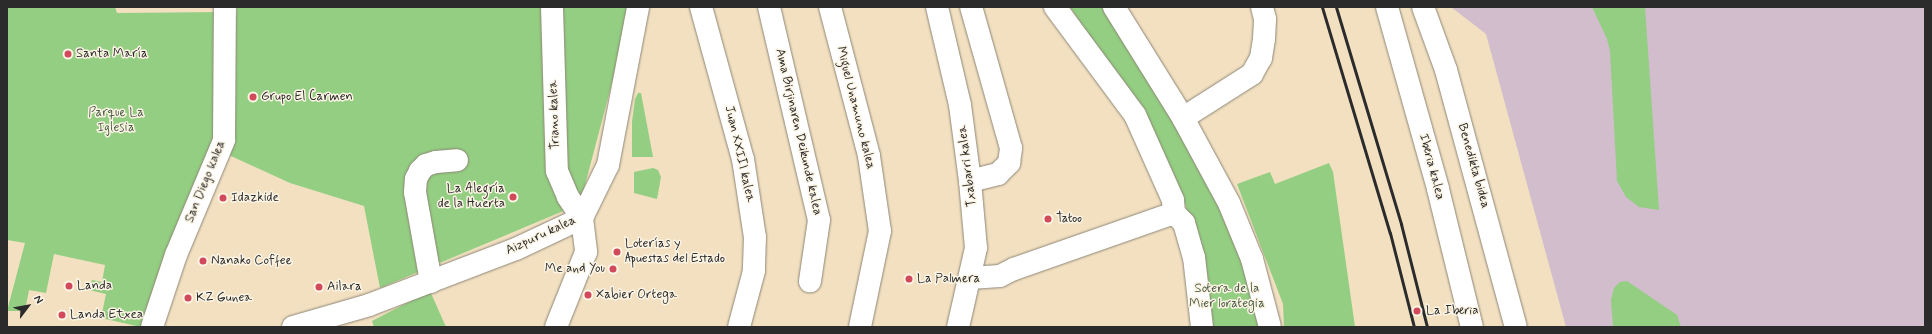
<!DOCTYPE html>
<html>
<head>
<meta charset="utf-8">
<style>
  body { margin:0 }
  #map { position:relative; width:1932px; height:334px; overflow:hidden; background:#f2e0c1; font-family:Mynerve,sans-serif }
  div>[style] { position:absolute }
  [style*='--x'] { left:calc(var(--x)*1px); top:calc(var(--y)*1px); width:calc(var(--w)*1px); rotate:calc(var(--a)*1deg) }
  .industrial>* { inset:0; background:#d1bdcc }
  .green>* { inset:0; background:#93ce82 }
  .roads { filter:drop-shadow(0 0 1px #8e8676) drop-shadow(0 0 1px #8e8676) }
  .minor>* { height:22px; margin:-11px; padding:0 11px; transform-origin:11px; border-radius:11px; background:#fff }
  .tertiary>* { height:22px; margin:-11px; padding:0 11px; transform-origin:11px; border-radius:11px; background:#fff }
  .rail>* { height:3px; margin:-1.5px; padding:0 1.5px; transform-origin:1.5px; border-radius:1.5px; background:#2b2b2b }
  .dots>* { width:11px; height:11px; translate:-50% -50%; box-sizing:border-box; border:2px solid #fcf5e5; border-radius:50% }
  span { translate:-50% -50%; white-space:nowrap; text-align:center; line-height:1.15; -webkit-text-stroke:3px #fcf5e5; paint-order:stroke }
  .poi-label { font-size:13px; color:#2b2b2b }
  .left { translate:0 -50%; text-align:left }
  .right { translate:-100% -50%; text-align:right }
  .street-label { font-size:13px; color:#2b2b2b }
  .park-label { font-size:13px; color:#4a5c45 }
  .frame { position:absolute; inset:0; border:8px solid #2b2b2b; pointer-events:none }
  .north { position:absolute; left:8px; top:286px; width:40px; height:40px; -webkit-text-stroke:3px #fcf5e5; paint-order:stroke; rotate:58deg; font-size:11px; font-weight:700; line-height:16px; text-align:center; color:#2b2b2b }
  .north::after { content:''; display:block; margin:auto; width:14px; height:18px; background:#2b2b2b; clip-path:polygon(50% 0,100% 100%,50% 72%,0 100%) }
</style>
</head>
<body>
<div id="map">
  <div class="industrial">
    <div style="clip-path:polygon(1451px 7px,1925px 7px,1925px 327px,1566px 327px,1486px 34px)"></div>
  </div>
  <div class="green">
    <div style="clip-path:polygon(7px 7px,115px 7px,117px 13px,225px 12px,225px 133px,237px 7px,632px 7px,580px 204px,380px 288px,364px 206px,290px 183px,220px 151px,152px 327px,141px 327px,101px 318px,106px 294px,89px 290px,92px 280px,102px 282px,105px 265px,54px 254px,46px 293px,29px 290px,25px 311px,7px 311px,25px 243px,7px 240px)"></div>
    <div style="clip-path:polygon(1070px 7px,1103px 7px,1165px 101px,1219px 202px,1252px 284px,1260px 327px,1204px 327px,1186px 206px,1132px 100px)"></div>
    <div style="clip-path:polygon(1592px 7px,1645px 7px,1659px 210px,1639px 207px,1626px 197px,1617px 181px,1610px 51px,1607px 39px)"></div>
    <div style="clip-path:polygon(638px 93px,641px 93px,653px 157px,632px 157px,632px 122px,635px 99px)"></div>
    <div style="clip-path:polygon(1329px 163px,1333px 172px,1355px 327px,1284px 327px,1283px 304px,1237px 184px,1270px 172px,1275px 184px)"></div>
    <div style="clip-path:polygon(653px 168px,658px 170px,661px 177px,657px 199px,634px 193px,634px 172px)"></div>
    <div style="clip-path:polygon(1627px 281px,1677px 315px,1681px 327px,1613px 327px,1611px 300px,1614px 288px,1620px 282px)"></div>
    <div style="clip-path:polygon(430px 291px,446px 327px,374px 327px,372px 321px)"></div>
  </div>
  <div class="roads">
    <div class="minor">
      <div style="--x:552;--y:7;--w:164;--a:88.3"></div>
      <div style="--x:557;--y:171;--w:28;--a:67"></div>
      <div style="--x:568;--y:197;--w:25;--a:56"></div>
      <div style="--x:582;--y:218;--w:34;--a:83"></div>
      <div style="--x:586;--y:252;--w:81;--a:111.8"></div>
      <div style="--x:701;--y:7;--w:158;--a:74.6"></div>
      <div style="--x:743;--y:159;--w:79;--a:81.3"></div>
      <div style="--x:755;--y:237;--w:34;--a:92"></div>
      <div style="--x:754;--y:271;--w:58;--a:105"></div>
      <div style="--x:769;--y:7;--w:219;--a:76.8"></div>
      <div style="--x:819;--y:220;--w:62;--a:98.4"></div>
      <div style="--x:830;--y:7;--w:154;--a:75.3"></div>
      <div style="--x:869;--y:156;--w:76;--a:81.7"></div>
      <div style="--x:880;--y:231;--w:98;--a:101.8"></div>
      <div style="--x:1055;--y:7;--w:134;--a:53.5"></div>
      <div style="--x:1135;--y:115;--w:93;--a:65.9"></div>
      <div style="--x:1173;--y:200;--w:13;--a:86"></div>
      <div style="--x:1174;--y:213;--w:14;--a:45"></div>
      <div style="--x:1184;--y:223;--w:35;--a:74"></div>
      <div style="--x:1194;--y:257;--w:70;--a:83.5"></div>
      <div style="--x:1114;--y:7;--w:131;--a:58.1"></div>
      <div style="--x:1183;--y:118;--w:97;--a:61.6"></div>
      <div style="--x:1229;--y:203;--w:61;--a:67.7"></div>
      <div style="--x:1252;--y:259;--w:70;--a:75.2"></div>
      <div style="--x:1387;--y:7;--w:189;--a:74.3"></div>
      <div style="--x:1438;--y:189;--w:142;--a:76.2"></div>
      <div style="--x:1423;--y:7;--w:67;--a:69.9"></div>
      <div style="--x:1446;--y:70;--w:266;--a:74.8"></div>
      <div style="--x:1183;--y:118;--w:82;--a:-32.5"></div>
      <div style="--x:1252;--y:74;--w:18;--a:-61"></div>
      <div style="--x:1261;--y:58;--w:19;--a:-81"></div>
      <div style="--x:1264;--y:39;--w:20;--a:-87"></div>
      <div style="--x:1265;--y:19;--w:12;--a:-104"></div>
      <div style="--x:970;--y:181;--w:29;--a:-14"></div>
      <div style="--x:998;--y:174;--w:16;--a:-45"></div>
      <div style="--x:1009;--y:163;--w:15;--a:-82"></div>
      <div style="--x:1011;--y:148;--w:147;--a:-105.8"></div>
      <div style="--x:970;--y:278;--w:30;--a:-4"></div>
      <div style="--x:1000;--y:276;--w:16;--a:-27"></div>
      <div style="--x:1014;--y:269;--w:170;--a:-19.3"></div>
      <div style="--x:431;--y:282;--w:91;--a:-100.1"></div>
      <div style="--x:415;--y:192;--w:13;--a:-86"></div>
      <div style="--x:416;--y:179;--w:9;--a:-63"></div>
      <div style="--x:420;--y:171;--w:8;--a:-45"></div>
      <div style="--x:426;--y:165;--w:10;--a:-17"></div>
      <div style="--x:436;--y:162;--w:21;--a:-5"></div>
      <div style="--x:152;--y:327;--w:76;--a:-71.6"></div>
      <div style="--x:176;--y:255;--w:125;--a:-67.3"></div>
      <div style="--x:224;--y:140;--w:133;--a:-89.6"></div>
      <div style="--x:293;--y:327;--w:79;--a:-16.1"></div>
      <div style="--x:369;--y:305;--w:157;--a:-20.9"></div>
      <div style="--x:516;--y:249;--w:73;--a:-25.2"></div>
      <div style="--x:582;--y:218;--w:59;--a:-63.9"></div>
      <div style="--x:608;--y:165;--w:161;--a:-79.2"></div>
    </div>
    <div class="tertiary">
      <div style="--x:937;--y:7;--w:101;--a:76.8"></div>
      <div style="--x:960;--y:105;--w:77;--a:82.5"></div>
      <div style="--x:970;--y:181;--w:67;--a:84.9"></div>
      <div style="--x:976;--y:248;--w:81;--a:102.8"></div>
    </div>
  </div>
  <div class="rail">
    <div style="--x:1322;--y:7;--w:236;--a:73.3"></div>
    <div style="--x:1390;--y:233;--w:97;--a:75.7"></div>
    <div style="--x:1336;--y:7;--w:227;--a:73.3"></div>
    <div style="--x:1401;--y:224;--w:106;--a:75.8"></div>
  </div>
  <div class="dots">
    <div style="left:68px;top:54px;background:#d1495b"></div>
    <div style="left:253px;top:97px;background:#d1495b"></div>
    <div style="left:513px;top:197px;background:#d1495b"></div>
    <div style="left:223px;top:198px;background:#d1495b"></div>
    <div style="left:1048px;top:219px;background:#d1495b"></div>
    <div style="left:617px;top:252px;background:#d1495b"></div>
    <div style="left:203px;top:261px;background:#d1495b"></div>
    <div style="left:613px;top:269px;background:#d1495b"></div>
    <div style="left:909px;top:279px;background:#d1495b"></div>
    <div style="left:69px;top:286px;background:#d1495b"></div>
    <div style="left:319px;top:287px;background:#d1495b"></div>
    <div style="left:588px;top:295px;background:#d1495b"></div>
    <div style="left:188px;top:298px;background:#d1495b"></div>
    <div style="left:1417px;top:311px;background:#d1495b"></div>
    <div style="left:62px;top:315px;background:#d1495b"></div>
  </div>
  <div class="poi-label">
    <span class="left" style="left:76px;top:54px">Santa María</span>
    <span class="left" style="left:261px;top:97px">Grupo El Carmen</span>
    <span class="right" style="left:505px;top:197px">La Alegría<br>de la Huerta</span>
    <span class="left" style="left:231px;top:198px">Idazkide</span>
    <span class="left" style="left:1056px;top:219px">Tatoo</span>
    <span class="left" style="left:625px;top:252px">Loterías y<br>Apuestas del Estado</span>
    <span class="left" style="left:211px;top:261px">Nanako Coffee</span>
    <span class="right" style="left:605px;top:269px">Me and You</span>
    <span class="left" style="left:917px;top:279px">La Palmera</span>
    <span class="left" style="left:77px;top:286px">Landa</span>
    <span class="left" style="left:327px;top:287px">Ailara</span>
    <span class="left" style="left:596px;top:295px">Xabier Ortega</span>
    <span class="left" style="left:196px;top:298px">KZ Gunea</span>
    <span class="left" style="left:1426px;top:311px">La Iberia</span>
    <span class="left" style="left:70px;top:315px">Landa Etxea</span>
  </div>
  <div class="street-label">
    <span style="left:855px;top:108px;rotate:76deg">Miguel Unamuno kalea</span>
    <span style="left:555px;top:115px;rotate:-92deg">Triano kalea</span>
    <span style="left:798px;top:132px;rotate:77deg">Ama Birjinaren Deikunde kalea</span>
    <span style="left:739px;top:154px;rotate:77deg">Juan XXIII kalea</span>
    <span style="left:968px;top:166px;rotate:-97deg">Txabarri kalea</span>
    <span style="left:1473px;top:166px;rotate:74deg">Benedikta bidea</span>
    <span style="left:1431px;top:167px;rotate:75deg">Iberia kalea</span>
    <span style="left:206px;top:182px;rotate:-68deg">San Diego kalea</span>
    <span style="left:541px;top:236px;rotate:-25deg">Aizpuru kalea</span>
  </div>
  <div class="park-label">
    <span style="left:116px;top:121px">Parque La<br>Iglesia</span>
    <span style="left:1227px;top:297px">Sotera de la<br>Mier lorategia</span>
  </div>
  <div class="frame"></div>
  <div class="north">N</div>
</div>
</body>
</html>
